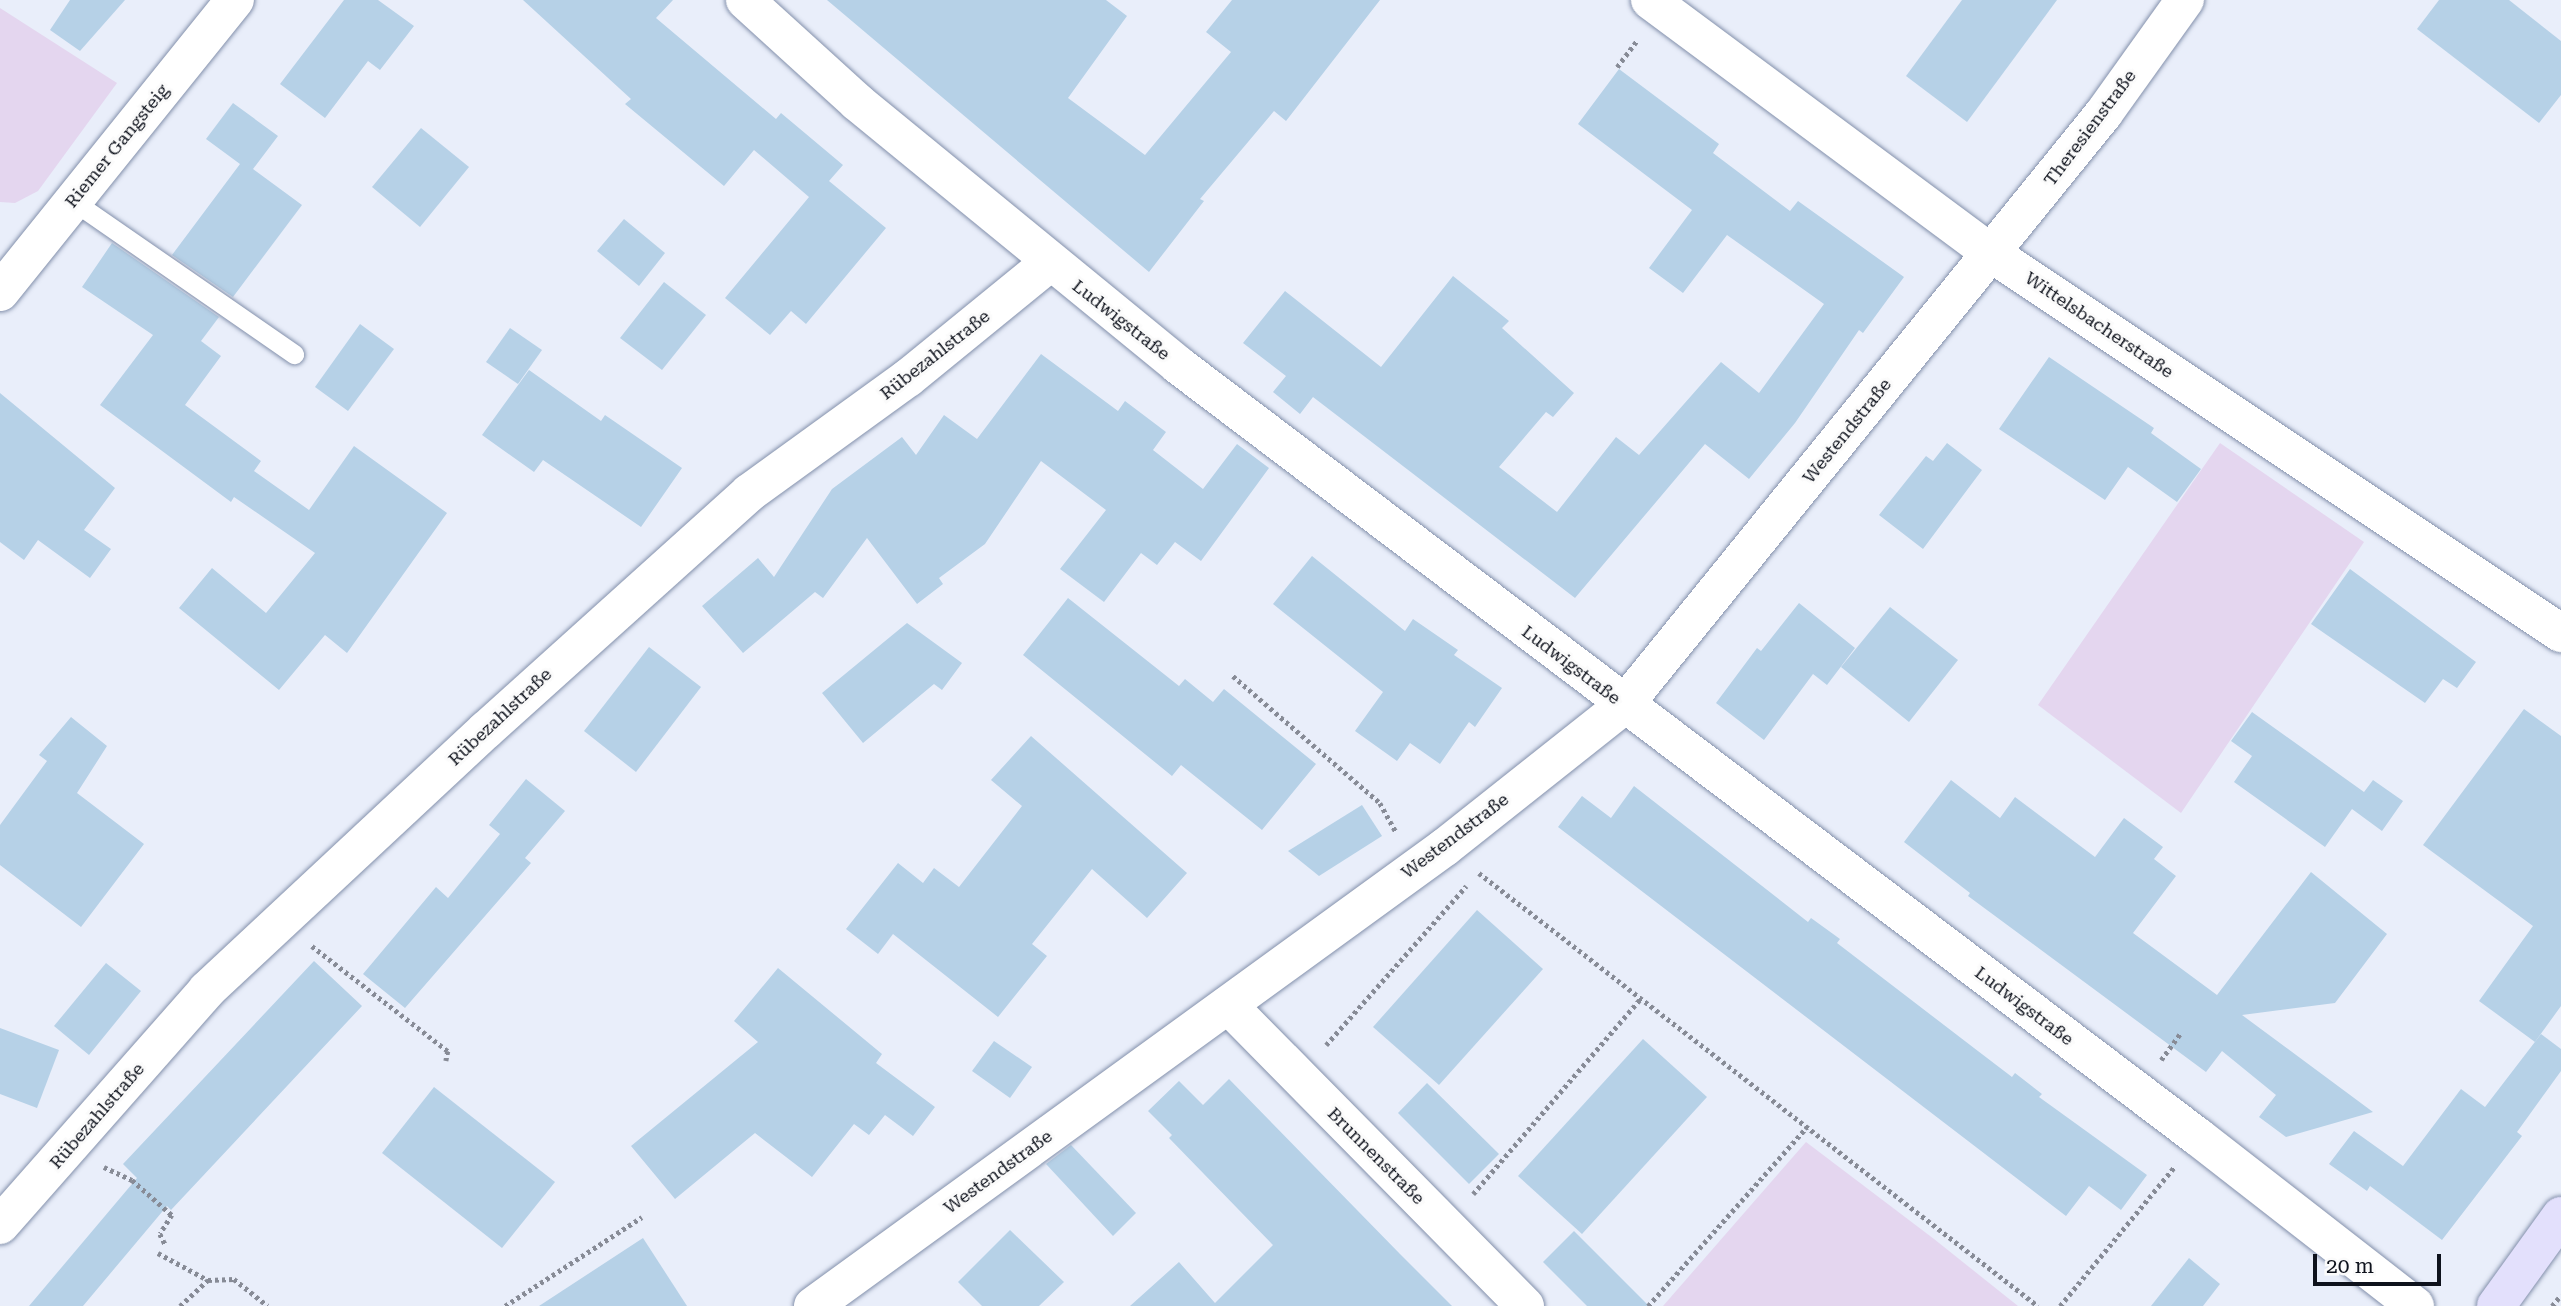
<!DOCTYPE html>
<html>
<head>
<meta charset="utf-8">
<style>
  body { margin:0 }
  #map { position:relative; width:2561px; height:1306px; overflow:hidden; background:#e9eefa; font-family:"Roboto Serif",serif }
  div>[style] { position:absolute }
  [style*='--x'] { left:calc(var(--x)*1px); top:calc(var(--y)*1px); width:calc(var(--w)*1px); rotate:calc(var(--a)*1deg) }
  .green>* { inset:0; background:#e4d6ef }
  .building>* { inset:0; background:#b6d1e7 }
  .path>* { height:4.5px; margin-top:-2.25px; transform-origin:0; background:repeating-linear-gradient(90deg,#878b96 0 3.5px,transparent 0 7px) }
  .roads { filter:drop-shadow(0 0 2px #8390ab) drop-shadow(0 0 2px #8390ab) }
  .lane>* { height:19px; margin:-9.5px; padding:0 9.5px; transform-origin:9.5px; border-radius:9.5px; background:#fff }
  .street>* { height:38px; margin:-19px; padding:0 19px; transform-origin:19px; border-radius:19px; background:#fff }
  .secondary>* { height:38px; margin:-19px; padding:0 19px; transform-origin:19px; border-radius:19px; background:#e3e0fc }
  span { translate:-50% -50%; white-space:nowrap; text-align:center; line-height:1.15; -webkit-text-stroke:6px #fbfbfb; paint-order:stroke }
  .street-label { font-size:18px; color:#0e121c }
  .scale { position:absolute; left:2313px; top:1254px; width:128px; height:32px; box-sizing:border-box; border:4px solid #0e121c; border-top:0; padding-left:9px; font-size:21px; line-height:24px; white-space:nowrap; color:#0e121c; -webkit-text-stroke:5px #fbfbfb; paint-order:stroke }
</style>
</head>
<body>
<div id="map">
  <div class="green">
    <div style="clip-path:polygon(0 8px,117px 83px,38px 191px,15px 203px,0 202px)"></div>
    <div style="clip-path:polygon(2220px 443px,2364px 542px,2181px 813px,2038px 705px)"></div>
    <div style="clip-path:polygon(1806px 1142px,1934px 1239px,2018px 1306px,1663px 1306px)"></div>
  </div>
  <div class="building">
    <div style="clip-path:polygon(70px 0,125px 0,80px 51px,50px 30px)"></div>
    <div style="clip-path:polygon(344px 0,378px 0,414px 26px,380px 70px,368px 61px,325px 118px,280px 84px)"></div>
    <div style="clip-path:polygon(523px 0,673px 0,656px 18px,776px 119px,781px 113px,843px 165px,829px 181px,886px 228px,806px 324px,791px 311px,770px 335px,725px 298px,809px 197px,754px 150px,724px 186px,625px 104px,631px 99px)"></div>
    <div style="clip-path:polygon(827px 0,1106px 0,1127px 16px,1068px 98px,1145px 155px,1231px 52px,1206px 32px,1232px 0,1380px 0,1286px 121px,1274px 111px,1200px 199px,1204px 201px,1149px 272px)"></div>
    <div style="clip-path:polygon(1962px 0,2057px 0,1967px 122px,1906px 76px)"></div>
    <div style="clip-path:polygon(2439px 0,2509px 0,2561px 41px,2561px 95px,2539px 123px,2417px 29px)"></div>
    <div style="clip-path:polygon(1619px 69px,1719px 144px,1713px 153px,1790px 211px,1798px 201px,1904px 277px,1863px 333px,1859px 330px,1795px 423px,1749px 479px,1705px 444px,1575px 598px,1313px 397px,1300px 414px,1273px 392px,1286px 376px,1243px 343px,1285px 291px,1381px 367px,1453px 276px,1509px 321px,1502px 328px,1574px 393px,1553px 417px,1546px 412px,1499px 467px,1557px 512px,1616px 437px,1639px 455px,1721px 362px,1759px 393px,1824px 304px,1727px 235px,1683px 293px,1649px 268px,1692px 210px,1578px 124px)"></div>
    <div style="clip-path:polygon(233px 103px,278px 136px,253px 169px,302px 205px,233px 297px,172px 255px,240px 164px,206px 139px)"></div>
    <div style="clip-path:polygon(421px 128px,469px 167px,420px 227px,372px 187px)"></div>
    <div style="clip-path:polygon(624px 219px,665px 253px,639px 286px,597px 251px)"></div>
    <div style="clip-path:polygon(112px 243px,219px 317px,201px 341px,221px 356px,185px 405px,261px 461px,254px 471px,309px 510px,354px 446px,447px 513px,347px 653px,325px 635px,279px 690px,179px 608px,212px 568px,266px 613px,315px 553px,234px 497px,231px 502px,100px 405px,153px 335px,82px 287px)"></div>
    <div style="clip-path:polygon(664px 282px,706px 315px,662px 370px,620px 338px)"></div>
    <div style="clip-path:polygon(360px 324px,394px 349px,348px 411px,315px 387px)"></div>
    <div style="clip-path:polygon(510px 328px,542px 350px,518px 384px,486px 362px)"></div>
    <div style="clip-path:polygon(1041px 354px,1118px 411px,1125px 401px,1166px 432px,1153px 450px,1203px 489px,1237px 444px,1269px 468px,1201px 561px,1175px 542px,1157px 565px,1141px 553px,1104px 602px,1060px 569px,1106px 510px,1041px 461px,985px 544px,939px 578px,943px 584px,917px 604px,867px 538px,823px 598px,815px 592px,743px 653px,702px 606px,758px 558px,774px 577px,832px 489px,902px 437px,916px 455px,944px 415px,977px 439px)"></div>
    <div style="clip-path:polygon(2049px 357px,2154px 428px,2151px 433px,2201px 469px,2177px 502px,2128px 467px,2105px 500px,1999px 429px)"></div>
    <div style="clip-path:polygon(529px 370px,601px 421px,605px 415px,682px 468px,641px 527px,543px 460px,534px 472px,482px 435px)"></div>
    <div style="clip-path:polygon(0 393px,115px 488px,84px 530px,111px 549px,90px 578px,38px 540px,24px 560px,0 542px)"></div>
    <div style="clip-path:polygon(1947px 443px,1982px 470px,1923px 549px,1879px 515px,1926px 456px,1933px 461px)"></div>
    <div style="clip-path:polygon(1312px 556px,1405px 631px,1413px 619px,1458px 650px,1454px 655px,1502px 688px,1475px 727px,1469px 722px,1440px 764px,1410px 743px,1397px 761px,1355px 731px,1383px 692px,1273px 604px)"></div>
    <div style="clip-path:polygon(2350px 569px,2476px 662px,2457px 688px,2443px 679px,2425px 703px,2311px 624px)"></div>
    <div style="clip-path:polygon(1068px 598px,1179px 686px,1185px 679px,1213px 702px,1224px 689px,1316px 764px,1262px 830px,1181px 765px,1172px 776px,1023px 655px)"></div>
    <div style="clip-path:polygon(1799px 603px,1855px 648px,1827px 685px,1813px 674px,1764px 740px,1716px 703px,1757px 648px,1761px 651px)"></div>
    <div style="clip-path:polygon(1890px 607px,1958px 660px,1909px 722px,1841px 667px)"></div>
    <div style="clip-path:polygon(907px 623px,962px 663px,942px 690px,934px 684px,863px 743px,822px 693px)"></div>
    <div style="clip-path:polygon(649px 647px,701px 687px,636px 772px,584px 731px)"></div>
    <div style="clip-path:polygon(2524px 709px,2561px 736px,2561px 1006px,2535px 1042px,2479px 1001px,2533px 926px,2423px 845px)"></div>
    <div style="clip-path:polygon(2252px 712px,2364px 792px,2373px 780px,2403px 801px,2382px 831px,2352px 809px,2325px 847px,2234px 782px,2252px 756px,2231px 741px)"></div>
    <div style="clip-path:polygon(71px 717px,107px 746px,77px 793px,144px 844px,81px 927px,0 865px,0 825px,47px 761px,39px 755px)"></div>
    <div style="clip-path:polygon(1031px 736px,1187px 873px,1147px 918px,1092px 869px,1032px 944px,1047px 956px,998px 1017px,893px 934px,878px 954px,846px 929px,898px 863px,923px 883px,934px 868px,959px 887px,1022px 806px,991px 780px)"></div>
    <div style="clip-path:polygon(526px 779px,565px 811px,525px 858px,531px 863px,405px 1008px,363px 974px,436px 887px,448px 898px,500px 834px,489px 825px)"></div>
    <div style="clip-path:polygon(1951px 780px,2000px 818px,2015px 797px,2095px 857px,2124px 818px,2163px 847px,2154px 859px,2176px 876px,2133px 933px,2217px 995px,2311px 872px,2387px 934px,2335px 1003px,2242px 1015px,2373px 1112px,2286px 1137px,2259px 1117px,2276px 1095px,2222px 1051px,2206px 1072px,1968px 896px,1970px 893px,1904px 842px)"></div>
    <div style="clip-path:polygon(1634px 786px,1808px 922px,1811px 918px,1840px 939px,1837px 943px,1974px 1048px,2012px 1077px,2015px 1073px,2042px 1094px,2039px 1097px,2147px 1175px,2121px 1210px,2089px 1186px,2066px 1216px,1558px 827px,1582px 796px,1611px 818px)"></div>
    <div style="clip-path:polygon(1362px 805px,1382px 836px,1319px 876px,1288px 851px)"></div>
    <div style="clip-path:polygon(1477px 910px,1543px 969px,1439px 1085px,1373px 1027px)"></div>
    <div style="clip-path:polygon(314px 961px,362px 1006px,171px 1210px,167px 1206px,83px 1306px,29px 1306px,137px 1178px,123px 1164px)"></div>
    <div style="clip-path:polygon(106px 963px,141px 991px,89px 1055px,54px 1026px)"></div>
    <div style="clip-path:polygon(778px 968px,882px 1054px,876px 1063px,935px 1107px,913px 1136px,885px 1115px,869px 1135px,854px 1124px,812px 1177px,755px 1133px,675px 1199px,631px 1146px,758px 1042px,734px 1021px)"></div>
    <div style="clip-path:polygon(0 1028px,59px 1050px,37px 1108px,0 1094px)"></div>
    <div style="clip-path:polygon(2541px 1034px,2561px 1049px,2561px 1071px,2517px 1132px,2522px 1136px,2442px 1240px,2370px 1186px,2367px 1191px,2329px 1164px,2354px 1131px,2403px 1166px,2461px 1089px,2485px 1107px)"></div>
    <div style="clip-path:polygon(1643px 1039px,1707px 1097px,1582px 1234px,1518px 1176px)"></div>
    <div style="clip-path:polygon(994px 1041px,1032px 1067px,1010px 1098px,972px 1071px)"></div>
    <div style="clip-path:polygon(1229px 1079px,1400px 1254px,1452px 1306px,1130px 1306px,1179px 1262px,1215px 1303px,1273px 1245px,1169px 1138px,1172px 1135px,1148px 1111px,1179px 1081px,1203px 1105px)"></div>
    <div style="clip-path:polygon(1427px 1083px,1499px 1154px,1469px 1184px,1398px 1113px)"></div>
    <div style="clip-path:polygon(434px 1087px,555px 1182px,502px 1248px,382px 1153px)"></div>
    <div style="clip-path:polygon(1071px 1145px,1136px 1213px,1113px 1236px,1046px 1164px)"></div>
    <div style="clip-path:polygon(1010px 1230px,1064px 1282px,1039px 1306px,982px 1306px,958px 1282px)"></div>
    <div style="clip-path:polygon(1574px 1231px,1649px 1306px,1587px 1306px,1543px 1262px)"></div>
    <div style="clip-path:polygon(643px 1238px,687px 1306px,539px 1306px)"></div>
    <div style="clip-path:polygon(2189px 1258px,2220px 1284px,2203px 1306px,2151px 1306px)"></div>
  </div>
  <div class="path">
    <div style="--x:1617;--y:67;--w:34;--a:-53"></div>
    <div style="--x:1233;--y:676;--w:194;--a:40.8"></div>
    <div style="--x:1380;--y:803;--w:33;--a:61"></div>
    <div style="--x:1479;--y:873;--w:707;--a:37.76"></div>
    <div style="--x:312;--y:946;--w:172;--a:37.7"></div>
    <div style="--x:448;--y:1051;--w:10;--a:101"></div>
    <div style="--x:1326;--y:1045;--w:212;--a:-48.6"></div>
    <div style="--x:2161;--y:1060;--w:32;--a:-54"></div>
    <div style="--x:104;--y:1167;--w:31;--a:25"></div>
    <div style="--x:132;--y:1180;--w:53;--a:41.2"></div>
    <div style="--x:172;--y:1215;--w:22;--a:122"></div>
    <div style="--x:160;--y:1234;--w:11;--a:63"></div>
    <div style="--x:1473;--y:1194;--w:258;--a:-49.4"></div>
    <div style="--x:158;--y:1253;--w:57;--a:28.4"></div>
    <div style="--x:180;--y:1306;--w:38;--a:-43"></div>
    <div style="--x:208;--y:1280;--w:26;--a:-2"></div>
    <div style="--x:234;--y:1279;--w:43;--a:38.5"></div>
    <div style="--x:505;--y:1306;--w:163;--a:-33"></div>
    <div style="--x:1648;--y:1306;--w:239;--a:-48.4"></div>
    <div style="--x:2060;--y:1306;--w:180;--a:-50.6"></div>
    <div style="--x:2552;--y:1306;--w:14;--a:-51"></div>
  </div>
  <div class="roads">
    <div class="lane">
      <div style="--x:73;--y:201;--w:269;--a:34.7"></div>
    </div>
    <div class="street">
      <div style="--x:745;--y:0;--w:151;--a:42.3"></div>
      <div style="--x:857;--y:102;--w:415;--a:39.3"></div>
      <div style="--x:1178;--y:365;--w:1279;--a:37.12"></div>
      <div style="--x:2198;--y:1137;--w:275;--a:37.9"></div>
      <div style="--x:1650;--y:0;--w:426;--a:36.6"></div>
      <div style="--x:1992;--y:254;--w:684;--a:33.67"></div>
      <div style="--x:0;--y:292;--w:375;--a:-51.2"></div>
      <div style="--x:1228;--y:1005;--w:423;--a:45.4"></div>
      <div style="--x:0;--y:1225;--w:313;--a:-48.6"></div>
      <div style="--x:207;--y:990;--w:381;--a:-43"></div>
      <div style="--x:486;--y:730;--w:354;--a:-42"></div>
      <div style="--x:749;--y:493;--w:196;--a:-35.9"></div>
      <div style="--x:908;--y:378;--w:182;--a:-39.2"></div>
      <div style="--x:813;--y:1306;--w:781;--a:-35.99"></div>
      <div style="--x:1445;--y:847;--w:228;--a:-38.4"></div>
      <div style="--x:1624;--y:705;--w:762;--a:-50.96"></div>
      <div style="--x:2104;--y:113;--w:139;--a:-54.4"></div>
    </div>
    <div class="secondary">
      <div style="--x:2496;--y:1306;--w:111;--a:-54.2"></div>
    </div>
  </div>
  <div class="street-label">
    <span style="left:2090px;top:128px;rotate:-53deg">Theresienstraße</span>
    <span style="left:117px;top:146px;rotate:-51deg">Riemer Gangsteig</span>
    <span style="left:1121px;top:320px;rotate:38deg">Ludwigstraße</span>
    <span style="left:2099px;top:325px;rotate:34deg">Wittelsbacherstraße</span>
    <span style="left:935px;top:355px;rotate:-38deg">Rübezahlstraße</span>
    <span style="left:1847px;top:431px;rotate:-51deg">Westendstraße</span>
    <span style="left:1571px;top:665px;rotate:37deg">Ludwigstraße</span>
    <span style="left:500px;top:717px;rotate:-43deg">Rübezahlstraße</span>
    <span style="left:1455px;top:836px;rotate:-37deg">Westendstraße</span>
    <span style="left:2024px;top:1006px;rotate:37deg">Ludwigstraße</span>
    <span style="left:97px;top:1116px;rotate:-49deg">Rübezahlstraße</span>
    <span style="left:1376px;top:1156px;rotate:45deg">Brunnenstraße</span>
    <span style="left:998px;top:1172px;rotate:-36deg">Westendstraße</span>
  </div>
  <div class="scale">20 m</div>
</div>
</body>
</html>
